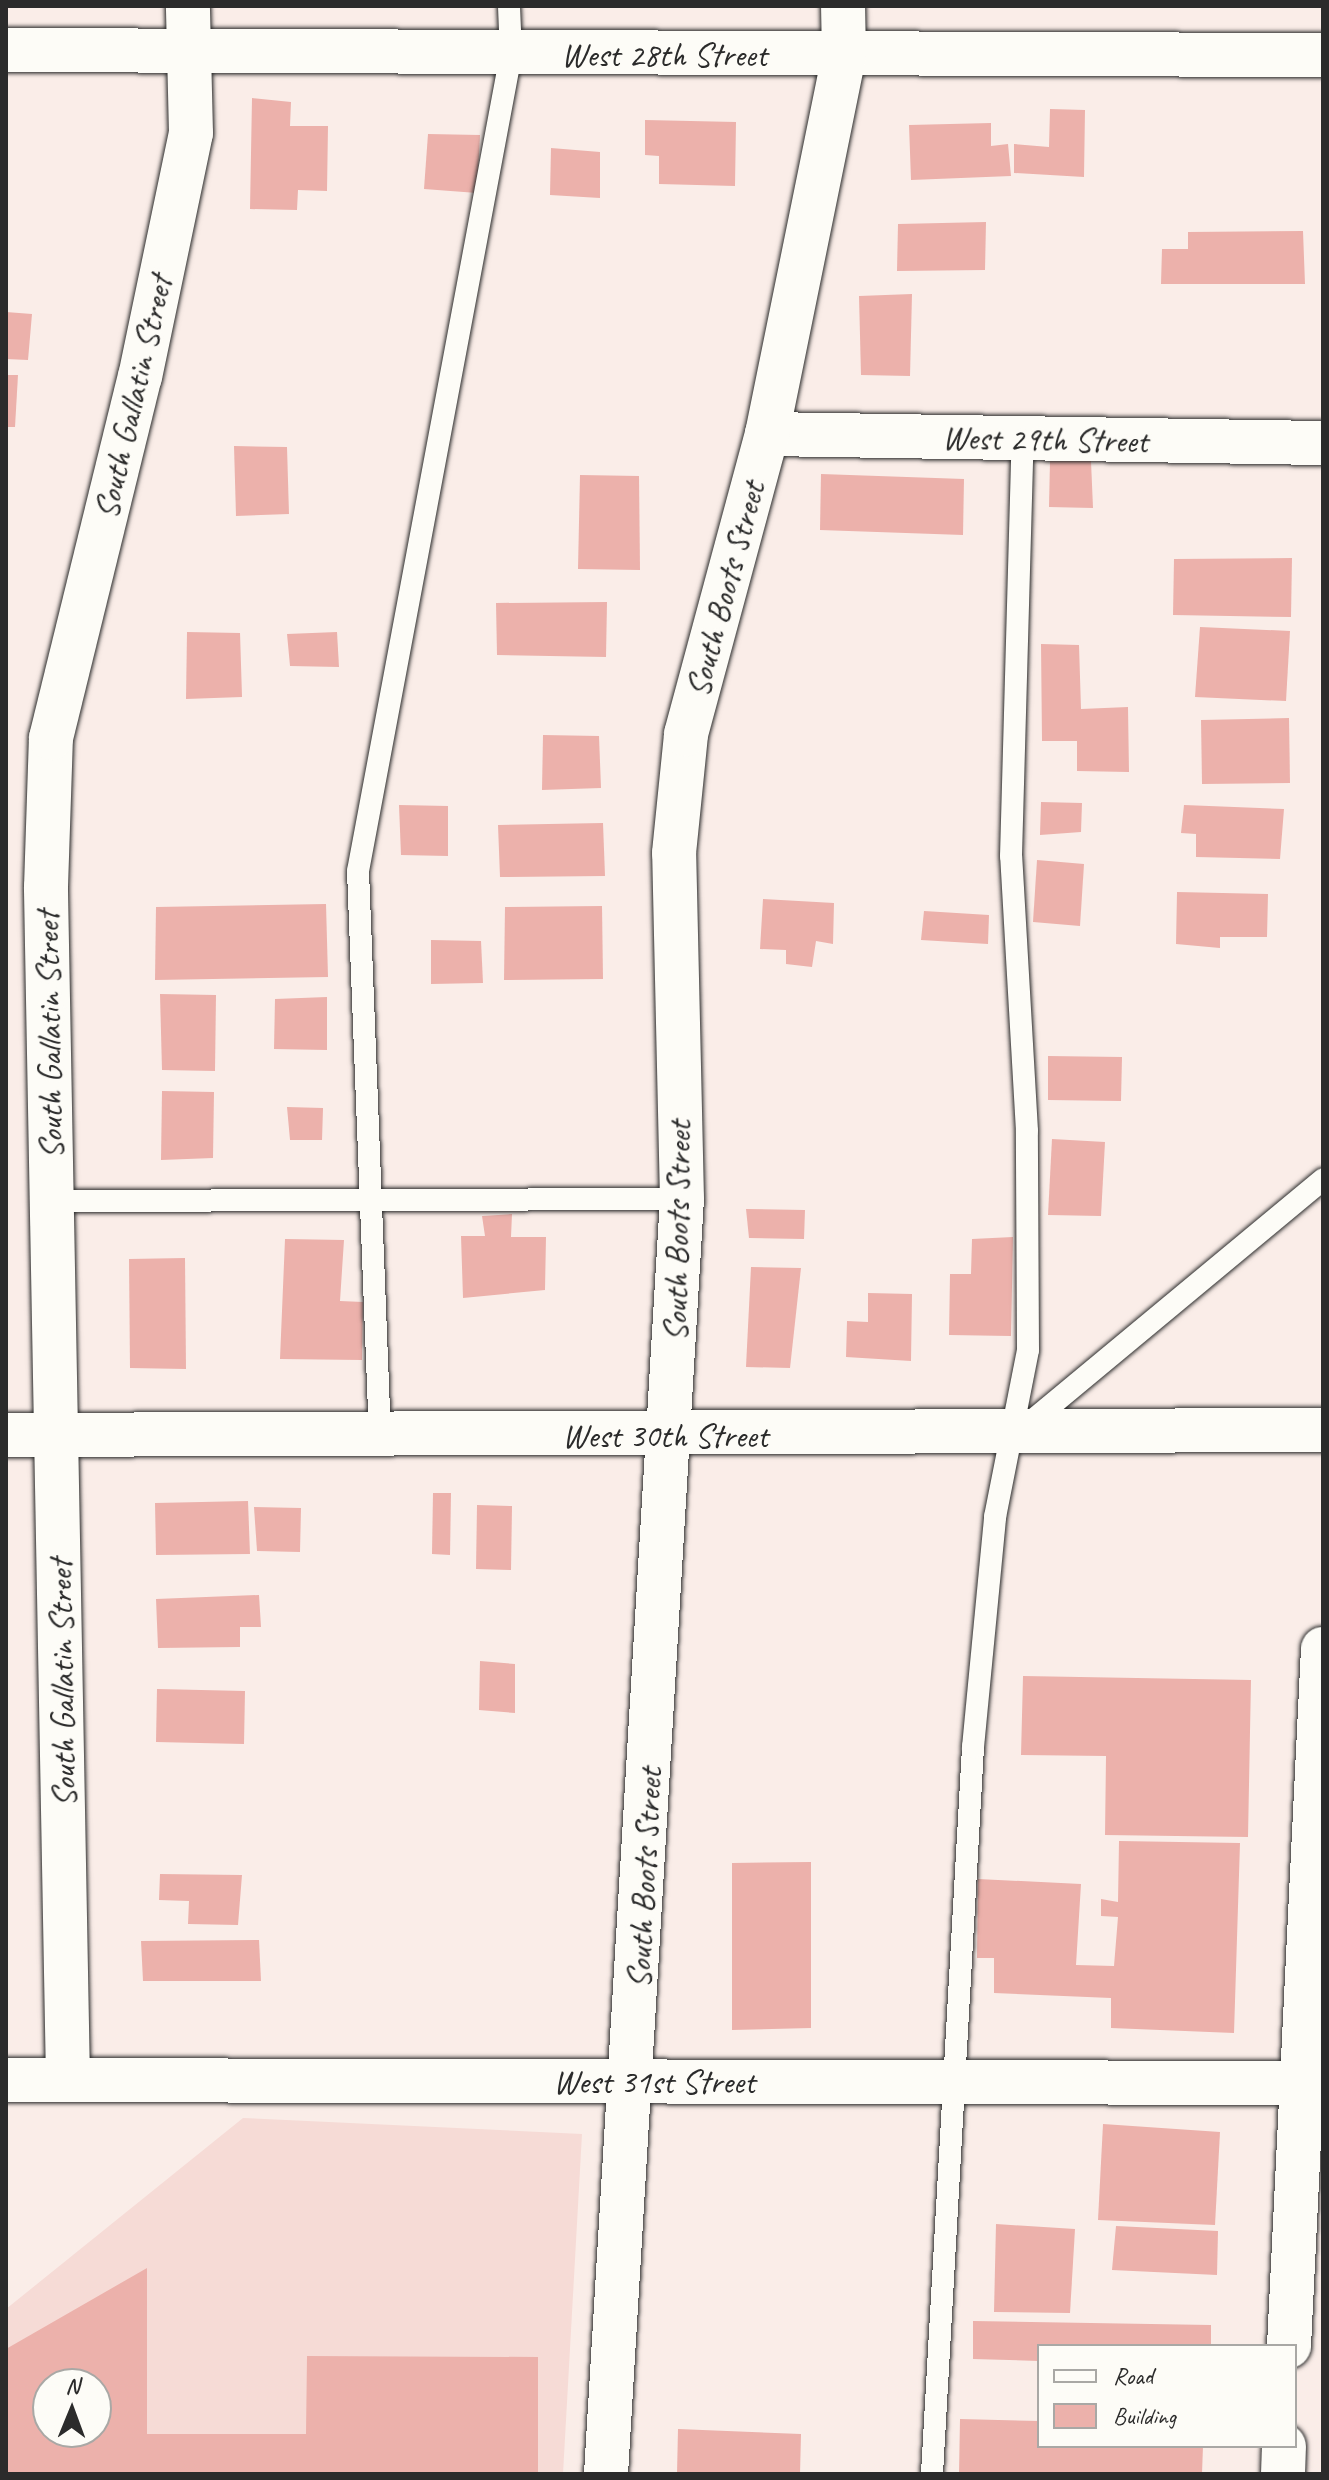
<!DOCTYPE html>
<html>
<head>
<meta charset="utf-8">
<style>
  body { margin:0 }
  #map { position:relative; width:1329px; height:2480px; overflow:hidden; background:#faede8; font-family:Caveat,sans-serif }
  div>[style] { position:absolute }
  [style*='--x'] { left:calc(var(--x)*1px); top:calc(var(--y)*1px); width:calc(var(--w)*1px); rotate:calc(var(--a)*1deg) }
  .built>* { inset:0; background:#f6dbd6 }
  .building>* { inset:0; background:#ecb1ab }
  .roads { filter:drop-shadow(0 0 2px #2b2b2b) drop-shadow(0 0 2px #2b2b2b) }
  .lane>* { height:22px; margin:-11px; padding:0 11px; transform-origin:11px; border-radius:11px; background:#fdfcf7 }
  .street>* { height:44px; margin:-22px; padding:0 22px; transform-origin:22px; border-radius:22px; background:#fdfcf7 }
  .secondary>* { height:44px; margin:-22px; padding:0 22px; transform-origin:22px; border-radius:22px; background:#fdfcf7 }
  span { translate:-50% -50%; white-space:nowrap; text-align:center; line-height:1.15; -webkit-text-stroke:7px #fdfcf7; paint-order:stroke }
  .street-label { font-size:34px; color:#2b2b2b }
  .frame { position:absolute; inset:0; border:8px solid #2b2b2b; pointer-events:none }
  .legend { position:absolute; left:1037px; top:2344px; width:260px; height:104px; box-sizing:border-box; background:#fdfcf7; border:2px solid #a9a8a5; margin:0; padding:10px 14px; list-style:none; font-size:24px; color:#2b2b2b }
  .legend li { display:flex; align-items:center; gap:16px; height:40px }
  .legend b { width:40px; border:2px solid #a9a8a5 }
  .north { position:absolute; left:32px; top:2368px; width:80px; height:80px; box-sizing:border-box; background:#fdfcf7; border:2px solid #a9a8a5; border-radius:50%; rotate:1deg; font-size:22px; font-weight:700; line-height:32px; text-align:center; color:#2b2b2b }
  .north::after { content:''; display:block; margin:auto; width:28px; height:36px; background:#2b2b2b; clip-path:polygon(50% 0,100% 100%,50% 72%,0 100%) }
</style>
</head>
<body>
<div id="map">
  <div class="built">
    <div style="clip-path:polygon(evenodd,243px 2118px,582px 2134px,563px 2474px,6px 2474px,6px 2309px,243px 2118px,48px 2384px,96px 2384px,96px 2432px,48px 2432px,48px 2384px)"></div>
  </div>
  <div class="building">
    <div style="clip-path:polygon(252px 98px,291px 102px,290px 126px,328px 126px,327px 191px,298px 190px,297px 210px,250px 209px)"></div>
    <div style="clip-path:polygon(1050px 109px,1085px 110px,1084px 177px,1014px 173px,1014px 144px,1049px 147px)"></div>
    <div style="clip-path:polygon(645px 120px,736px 122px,735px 186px,659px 184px,659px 156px,645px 155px)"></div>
    <div style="clip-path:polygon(991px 123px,991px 146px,1008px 144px,1011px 176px,911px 180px,909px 125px)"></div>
    <div style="clip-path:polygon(428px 134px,480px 135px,477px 193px,424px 189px)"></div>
    <div style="clip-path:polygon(551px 148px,600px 152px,600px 198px,550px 195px)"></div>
    <div style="clip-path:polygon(986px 222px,985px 270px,897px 271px,898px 224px)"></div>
    <div style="clip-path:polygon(1303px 231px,1305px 284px,1161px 284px,1162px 249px,1188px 249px,1188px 232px)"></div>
    <div style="clip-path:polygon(912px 294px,910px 376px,861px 375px,859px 296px)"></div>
    <div style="clip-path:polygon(6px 312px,32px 314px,28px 360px,6px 359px)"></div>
    <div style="clip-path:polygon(6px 375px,18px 375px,15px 427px,6px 427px)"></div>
    <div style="clip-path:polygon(234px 446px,287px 447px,289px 514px,236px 516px)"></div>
    <div style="clip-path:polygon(1050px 461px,1091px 461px,1093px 508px,1049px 507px)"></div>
    <div style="clip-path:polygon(821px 474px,964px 479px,963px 535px,820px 530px)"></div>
    <div style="clip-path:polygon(580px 475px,639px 476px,640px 570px,578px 569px)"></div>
    <div style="clip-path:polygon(1292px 558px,1291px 617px,1173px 615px,1174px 559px)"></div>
    <div style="clip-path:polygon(607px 602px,606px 657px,497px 655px,496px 603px)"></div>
    <div style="clip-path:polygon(1200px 627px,1290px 631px,1286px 701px,1195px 697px)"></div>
    <div style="clip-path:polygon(187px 632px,240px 633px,242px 697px,186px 699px)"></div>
    <div style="clip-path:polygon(337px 632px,339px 667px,290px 666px,287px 634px)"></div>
    <div style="clip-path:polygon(1041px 644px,1079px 645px,1081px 709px,1128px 707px,1129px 772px,1077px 771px,1077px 741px,1042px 741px)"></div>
    <div style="clip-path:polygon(1289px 718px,1290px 783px,1202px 784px,1201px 720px)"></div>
    <div style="clip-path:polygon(543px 735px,599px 736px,601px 788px,542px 790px)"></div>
    <div style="clip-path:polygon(1041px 802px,1082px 803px,1081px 832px,1040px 835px)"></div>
    <div style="clip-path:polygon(399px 805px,448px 806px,448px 856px,401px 855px)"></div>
    <div style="clip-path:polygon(1184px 805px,1284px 809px,1280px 859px,1196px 857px,1196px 834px,1181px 833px)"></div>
    <div style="clip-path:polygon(603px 823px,605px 876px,500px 877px,498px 825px)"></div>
    <div style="clip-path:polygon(1037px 860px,1084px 864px,1080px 926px,1033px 922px)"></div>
    <div style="clip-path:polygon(1177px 892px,1268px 894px,1267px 937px,1220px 937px,1220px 948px,1176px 944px)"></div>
    <div style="clip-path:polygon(763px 899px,834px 903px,833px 944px,816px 941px,812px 967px,786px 964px,786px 950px,760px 949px)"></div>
    <div style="clip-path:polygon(326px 904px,328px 977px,155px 980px,156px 907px)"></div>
    <div style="clip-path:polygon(602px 906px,603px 979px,504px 980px,505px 907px)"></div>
    <div style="clip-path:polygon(924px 911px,989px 915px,988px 944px,921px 940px)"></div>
    <div style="clip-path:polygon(431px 940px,481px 941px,483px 983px,431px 984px)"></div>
    <div style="clip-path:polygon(160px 994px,216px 995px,215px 1071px,162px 1070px)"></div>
    <div style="clip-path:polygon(327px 997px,327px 1050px,274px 1049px,275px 999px)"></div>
    <div style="clip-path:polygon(1048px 1056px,1122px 1057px,1121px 1101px,1048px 1100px)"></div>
    <div style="clip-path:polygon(162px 1091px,214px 1092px,213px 1158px,161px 1160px)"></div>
    <div style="clip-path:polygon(287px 1107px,323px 1108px,322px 1140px,290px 1140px)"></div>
    <div style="clip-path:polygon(1052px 1139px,1105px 1142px,1101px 1216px,1048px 1215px)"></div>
    <div style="clip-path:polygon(746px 1209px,805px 1210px,804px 1239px,749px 1238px)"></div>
    <div style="clip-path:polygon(512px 1214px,511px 1237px,546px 1237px,545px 1290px,463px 1298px,461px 1236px,485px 1236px,482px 1216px)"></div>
    <div style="clip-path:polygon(1013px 1237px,1011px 1336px,949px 1335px,950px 1274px,971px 1274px,972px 1239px)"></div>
    <div style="clip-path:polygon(285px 1239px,344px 1240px,340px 1301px,363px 1302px,362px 1360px,280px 1359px)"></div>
    <div style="clip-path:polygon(185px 1258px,186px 1369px,130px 1368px,129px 1259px)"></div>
    <div style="clip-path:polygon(751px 1267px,801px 1268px,790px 1368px,746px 1367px)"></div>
    <div style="clip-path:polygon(868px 1293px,912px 1294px,911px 1361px,846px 1357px,847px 1321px,868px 1322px)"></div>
    <div style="clip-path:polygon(433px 1493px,451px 1493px,450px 1555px,432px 1554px)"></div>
    <div style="clip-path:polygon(248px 1501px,250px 1554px,156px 1555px,155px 1503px)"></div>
    <div style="clip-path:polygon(477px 1505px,512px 1506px,511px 1570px,476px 1569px)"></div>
    <div style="clip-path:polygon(254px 1507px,301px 1508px,300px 1552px,257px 1551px)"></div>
    <div style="clip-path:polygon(259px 1595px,261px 1627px,240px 1627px,240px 1647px,158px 1648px,156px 1599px)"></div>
    <div style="clip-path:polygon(480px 1661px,515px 1664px,515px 1713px,479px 1710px)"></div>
    <div style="clip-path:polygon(1023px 1676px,1251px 1680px,1248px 1837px,1105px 1835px,1106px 1756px,1021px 1755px)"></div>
    <div style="clip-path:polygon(157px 1689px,245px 1691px,244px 1744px,156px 1742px)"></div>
    <div style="clip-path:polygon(1119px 1841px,1240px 1843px,1234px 2033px,1111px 2028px,1111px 1998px,994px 1993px,994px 1958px,977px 1958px,978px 1879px,1081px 1884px,1076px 1965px,1114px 1966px,1118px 1917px,1101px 1916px,1101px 1899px,1118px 1902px)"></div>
    <div style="clip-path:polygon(811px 1862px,811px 2028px,732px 2030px,732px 1863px)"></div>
    <div style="clip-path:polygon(160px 1874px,242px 1875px,238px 1925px,188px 1924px,189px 1901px,159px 1900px)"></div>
    <div style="clip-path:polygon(259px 1940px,261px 1981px,143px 1981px,141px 1941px)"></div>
    <div style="clip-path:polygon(1103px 2124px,1220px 2132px,1215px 2225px,1098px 2220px)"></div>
    <div style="clip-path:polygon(996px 2224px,1075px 2229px,1070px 2313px,994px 2312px)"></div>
    <div style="clip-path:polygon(1116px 2226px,1218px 2231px,1217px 2275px,1112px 2270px)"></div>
    <div style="clip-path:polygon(evenodd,147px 2268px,147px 2434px,306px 2434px,307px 2356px,538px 2357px,538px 2474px,6px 2474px,6px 2349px,147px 2268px,48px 2384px,96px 2384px,96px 2432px,48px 2432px,48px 2384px)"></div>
    <div style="clip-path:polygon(973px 2321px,1211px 2325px,1211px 2346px,1039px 2346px,1039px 2361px,973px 2359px)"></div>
    <div style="clip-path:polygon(960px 2419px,1039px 2421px,1039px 2446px,1203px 2446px,1202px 2474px,959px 2474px)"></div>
    <div style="clip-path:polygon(678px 2429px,801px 2434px,800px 2474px,677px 2474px)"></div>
  </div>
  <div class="roads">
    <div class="lane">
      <div style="--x:53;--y:1201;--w:629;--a:-0.18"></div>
      <div style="--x:1026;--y:1426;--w:386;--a:-39.7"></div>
      <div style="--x:380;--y:1436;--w:565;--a:-92.23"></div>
      <div style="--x:358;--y:871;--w:831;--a:-79.39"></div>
      <div style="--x:511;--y:54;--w:48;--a:-92.4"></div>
      <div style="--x:932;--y:2474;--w:728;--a:-86.77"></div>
      <div style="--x:973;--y:1747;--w:231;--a:-84.5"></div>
      <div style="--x:995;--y:1517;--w:170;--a:-78.8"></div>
      <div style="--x:1028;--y:1350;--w:219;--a:-90.3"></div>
      <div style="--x:1027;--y:1131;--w:275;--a:-93.3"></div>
      <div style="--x:1011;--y:856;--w:417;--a:-88.4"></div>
    </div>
    <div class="street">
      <div style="--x:6;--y:50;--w:1317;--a:0.22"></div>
      <div style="--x:767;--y:434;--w:556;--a:0.93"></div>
      <div style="--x:6;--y:1435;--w:1317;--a:-0.22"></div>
      <div style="--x:6;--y:2080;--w:1317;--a:0.13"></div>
      <div style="--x:68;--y:2080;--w:1193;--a:-91.06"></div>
      <div style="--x:46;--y:887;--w:149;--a:-88.1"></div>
      <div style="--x:51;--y:738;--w:372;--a:-76.2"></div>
      <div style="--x:140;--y:377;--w:249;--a:-78.2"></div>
      <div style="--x:191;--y:133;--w:127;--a:-91.4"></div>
      <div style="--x:606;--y:2474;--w:1277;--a:-86.59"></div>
      <div style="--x:682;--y:1199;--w:346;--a:-91.3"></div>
      <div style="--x:674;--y:853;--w:120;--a:-84.2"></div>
      <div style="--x:686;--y:734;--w:311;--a:-74.9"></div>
      <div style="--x:767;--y:434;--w:386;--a:-78.5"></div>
      <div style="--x:844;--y:56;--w:50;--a:-91.1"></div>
    </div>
    <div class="secondary">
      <div style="--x:1289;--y:2346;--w:698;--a:-87.21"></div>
      <div style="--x:1283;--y:2474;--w:28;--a:-88"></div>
    </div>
  </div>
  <div class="street-label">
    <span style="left:664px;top:55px">West 28th Street</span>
    <span style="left:133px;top:397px;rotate:-77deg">South Gallatin Street</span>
    <span style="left:1045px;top:439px;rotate:1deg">West 29th Street</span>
    <span style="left:725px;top:589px;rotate:-75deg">South Boots Street</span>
    <span style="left:49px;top:1035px;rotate:-91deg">South Gallatin Street</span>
    <span style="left:677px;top:1231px;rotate:-89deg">South Boots Street</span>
    <span style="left:665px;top:1436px">West 30th Street</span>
    <span style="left:62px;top:1683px;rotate:-91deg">South Gallatin Street</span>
    <span style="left:644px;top:1878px;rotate:-87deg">South Boots Street</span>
    <span style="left:654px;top:2082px">West 31st Street</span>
  </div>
  <div class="frame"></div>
  <ul class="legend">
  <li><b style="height:10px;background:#fdfcf7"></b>Road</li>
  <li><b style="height:22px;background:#ecb1ab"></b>Building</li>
  </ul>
  <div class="north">N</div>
</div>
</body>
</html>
